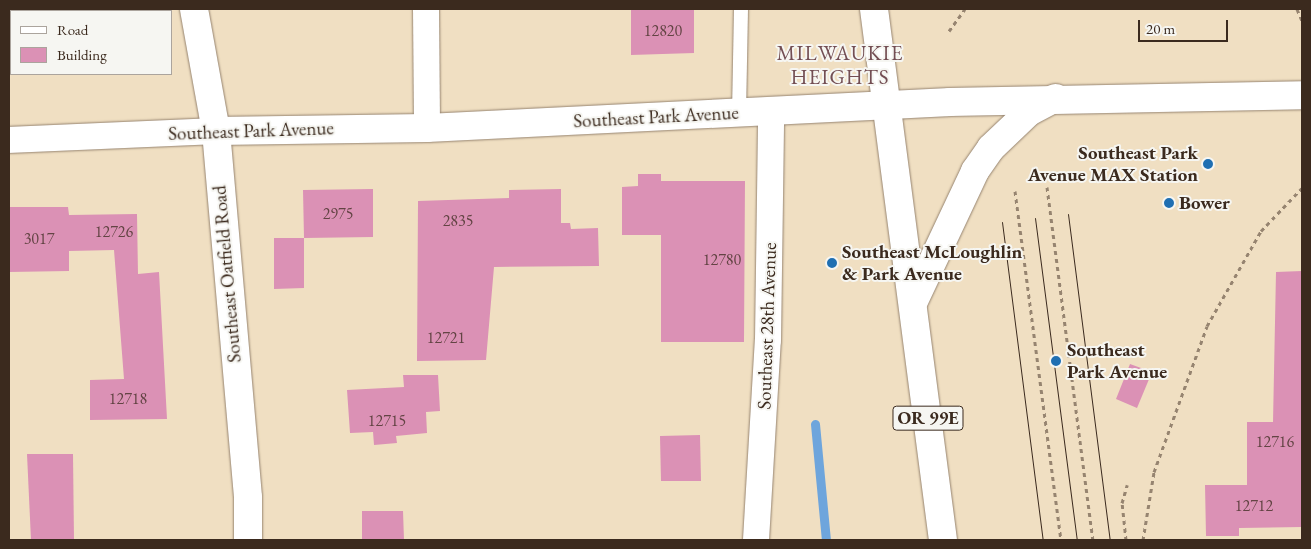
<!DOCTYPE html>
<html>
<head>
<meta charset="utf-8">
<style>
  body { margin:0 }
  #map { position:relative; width:1311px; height:549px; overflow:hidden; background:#f0dfc2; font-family:"EB Garamond",serif }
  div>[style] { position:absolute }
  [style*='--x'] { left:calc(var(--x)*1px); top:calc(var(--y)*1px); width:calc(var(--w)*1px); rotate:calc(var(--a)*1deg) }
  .stream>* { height:9px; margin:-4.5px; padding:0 4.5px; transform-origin:4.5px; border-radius:4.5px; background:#6ea5dc }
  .building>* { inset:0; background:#db91b5 }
  .path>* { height:3px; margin-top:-1.5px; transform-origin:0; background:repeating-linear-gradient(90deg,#968470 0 4px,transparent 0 8px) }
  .roads { filter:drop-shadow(0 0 1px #968470) drop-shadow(0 0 1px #968470) }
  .lane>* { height:14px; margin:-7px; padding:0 7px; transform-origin:7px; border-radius:7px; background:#fff }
  .street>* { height:26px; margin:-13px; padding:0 13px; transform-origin:13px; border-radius:13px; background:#fff }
  .secondary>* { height:28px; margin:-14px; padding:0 14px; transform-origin:14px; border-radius:14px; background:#fff }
  .primary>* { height:28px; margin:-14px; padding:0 14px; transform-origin:14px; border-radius:14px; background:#fff }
  .tram>* { height:1px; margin:-0.5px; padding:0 0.5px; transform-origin:0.5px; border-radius:0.5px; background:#3b2a1e }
  .dots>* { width:14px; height:14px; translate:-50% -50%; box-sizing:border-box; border:2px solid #f6f6f2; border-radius:50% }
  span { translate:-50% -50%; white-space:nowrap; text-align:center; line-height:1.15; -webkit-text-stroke:4px #f6f6f2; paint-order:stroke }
  .number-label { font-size:16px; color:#634444 }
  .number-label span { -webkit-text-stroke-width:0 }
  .shield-label span { padding:1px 4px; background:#f6f6f2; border:1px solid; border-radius:4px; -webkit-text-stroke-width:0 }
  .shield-label { font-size:18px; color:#3b2a1e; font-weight:700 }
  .street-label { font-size:19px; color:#3b2a1e }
  .poi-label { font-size:19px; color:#3b2a1e; font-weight:700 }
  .right { translate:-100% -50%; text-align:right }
  .left { translate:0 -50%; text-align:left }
  .quarter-label { font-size:21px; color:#734e53; letter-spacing:1px }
  .frame { position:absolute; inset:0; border:10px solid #3b2a1e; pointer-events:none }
  .legend { position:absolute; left:10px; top:10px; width:162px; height:65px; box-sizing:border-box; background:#f6f6f2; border:1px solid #aba49d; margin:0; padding:6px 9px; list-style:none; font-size:15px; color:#3b2a1e }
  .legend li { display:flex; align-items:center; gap:10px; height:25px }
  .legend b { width:25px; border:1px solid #aba49d }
  .scale { position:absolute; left:1138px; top:20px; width:90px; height:22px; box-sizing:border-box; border:2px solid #3b2a1e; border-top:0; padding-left:6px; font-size:15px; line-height:18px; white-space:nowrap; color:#3b2a1e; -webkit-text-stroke:4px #f6f6f2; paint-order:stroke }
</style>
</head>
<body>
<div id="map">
  <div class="stream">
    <div style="--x:815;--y:424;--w:117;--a:84.6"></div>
  </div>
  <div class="building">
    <div style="clip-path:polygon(631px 9px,694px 9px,694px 53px,631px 55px)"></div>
    <div style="clip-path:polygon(638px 174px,661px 174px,661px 181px,745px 181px,744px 342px,661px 342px,661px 235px,622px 235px,622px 187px,638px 186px)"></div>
    <div style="clip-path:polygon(373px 189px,373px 237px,304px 238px,303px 190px)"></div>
    <div style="clip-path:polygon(561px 189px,561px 223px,570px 223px,571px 229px,598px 228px,599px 266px,494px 267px,486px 360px,417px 361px,418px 201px,509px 198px,509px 190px)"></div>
    <div style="clip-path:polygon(9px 207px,68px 207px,69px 215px,137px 214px,138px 274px,159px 272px,167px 419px,90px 420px,90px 380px,124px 379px,114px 250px,69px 251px,69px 271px,9px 272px)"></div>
    <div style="clip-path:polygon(274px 238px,304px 238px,304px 288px,274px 289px)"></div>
    <div style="clip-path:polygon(1302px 271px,1302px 527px,1239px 528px,1239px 536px,1206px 536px,1205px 485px,1247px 485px,1247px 422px,1273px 422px,1276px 272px)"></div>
    <div style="clip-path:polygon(1130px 364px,1152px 372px,1137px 408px,1116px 399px)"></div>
    <div style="clip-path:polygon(403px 375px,438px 375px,440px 411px,426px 412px,427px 433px,396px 436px,397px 443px,374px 445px,373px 432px,350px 433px,347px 390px,404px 387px)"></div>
    <div style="clip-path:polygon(700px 435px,701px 481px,661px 481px,660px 436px)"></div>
    <div style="clip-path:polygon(27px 454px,73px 454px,74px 540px,31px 540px)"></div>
    <div style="clip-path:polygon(362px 511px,403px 511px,404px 540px,362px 540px)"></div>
  </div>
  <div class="path">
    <div style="--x:1297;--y:9;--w:13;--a:67"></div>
    <div style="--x:949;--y:31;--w:27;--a:-54"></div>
    <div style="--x:1047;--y:187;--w:356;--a:82.6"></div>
    <div style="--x:1015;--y:191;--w:352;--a:82.5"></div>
    <div style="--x:1126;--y:540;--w:37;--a:-96"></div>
    <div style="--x:1122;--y:503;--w:19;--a:-74"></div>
    <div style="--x:1143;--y:540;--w:69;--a:-80.8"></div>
    <div style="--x:1154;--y:472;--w:155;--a:-70"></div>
    <div style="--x:1207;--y:326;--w:109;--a:-60.4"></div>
    <div style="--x:1261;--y:231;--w:59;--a:-46.4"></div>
  </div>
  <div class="roads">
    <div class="lane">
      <div style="--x:739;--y:113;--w:104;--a:-88.9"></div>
    </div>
    <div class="street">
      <div style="--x:426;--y:9;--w:119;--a:89.5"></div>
      <div style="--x:9;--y:140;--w:207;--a:-2.5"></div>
      <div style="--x:756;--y:540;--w:200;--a:-86.6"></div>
      <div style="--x:768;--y:340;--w:228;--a:-89.2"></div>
    </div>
    <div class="secondary">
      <div style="--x:194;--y:9;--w:124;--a:79.8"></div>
      <div style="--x:216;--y:131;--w:368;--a:85"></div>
      <div style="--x:248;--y:498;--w:42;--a:90"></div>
      <div style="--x:216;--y:131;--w:211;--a:-0.8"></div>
      <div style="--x:427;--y:128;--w:524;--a:-2.85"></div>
      <div style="--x:950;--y:102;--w:352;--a:-1.1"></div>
    </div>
    <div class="primary">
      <div style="--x:874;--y:9;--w:535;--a:82.6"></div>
      <div style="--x:913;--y:303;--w:146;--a:-64.8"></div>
      <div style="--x:975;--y:171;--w:28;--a:-55"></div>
      <div style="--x:991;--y:148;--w:52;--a:-43.5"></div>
      <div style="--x:1029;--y:112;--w:30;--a:-28"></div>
    </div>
  </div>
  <div class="tram">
    <div style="--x:1068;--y:214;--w:329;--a:82.7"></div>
    <div style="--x:1035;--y:218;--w:325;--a:82.6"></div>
    <div style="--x:1002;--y:222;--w:321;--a:82.7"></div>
  </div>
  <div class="dots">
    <div style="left:1208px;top:164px;background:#1f6fb2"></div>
    <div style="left:1169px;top:203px;background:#1f6fb2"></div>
    <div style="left:832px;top:263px;background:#1f6fb2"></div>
    <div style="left:1056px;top:361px;background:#1f6fb2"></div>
  </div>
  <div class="number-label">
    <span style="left:663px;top:31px">12820</span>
    <span style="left:338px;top:214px">2975</span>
    <span style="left:458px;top:221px">2835</span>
    <span style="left:114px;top:232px">12726</span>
    <span style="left:39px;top:239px">3017</span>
    <span style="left:722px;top:260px">12780</span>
    <span style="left:446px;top:338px">12721</span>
    <span style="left:128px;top:399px">12718</span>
    <span style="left:387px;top:421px">12715</span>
    <span style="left:1275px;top:442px">12716</span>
    <span style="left:1254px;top:506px">12712</span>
  </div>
  <div class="shield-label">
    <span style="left:928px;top:418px">OR 99E</span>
  </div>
  <div class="street-label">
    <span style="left:656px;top:117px;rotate:-3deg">Southeast Park Avenue</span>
    <span style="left:251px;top:131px;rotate:-2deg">Southeast Park Avenue</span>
    <span style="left:227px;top:274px;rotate:-95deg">Southeast Oatfield Road</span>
    <span style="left:767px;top:326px;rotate:-88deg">Southeast 28th Avenue</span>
  </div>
  <div class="poi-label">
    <span class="right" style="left:1198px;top:164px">Southeast Park<br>Avenue MAX Station</span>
    <span class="left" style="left:1179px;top:203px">Bower</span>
    <span class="left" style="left:842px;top:263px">Southeast McLoughlin<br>&amp; Park Avenue</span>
    <span class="left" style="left:1067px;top:361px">Southeast<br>Park Avenue</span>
  </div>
  <div class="quarter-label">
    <span style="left:840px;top:65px">MILWAUKIE<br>HEIGHTS</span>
  </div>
  <div class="frame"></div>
  <ul class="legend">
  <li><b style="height:6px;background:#fff"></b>Road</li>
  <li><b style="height:14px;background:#db91b5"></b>Building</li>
  </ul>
  <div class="scale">20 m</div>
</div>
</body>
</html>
